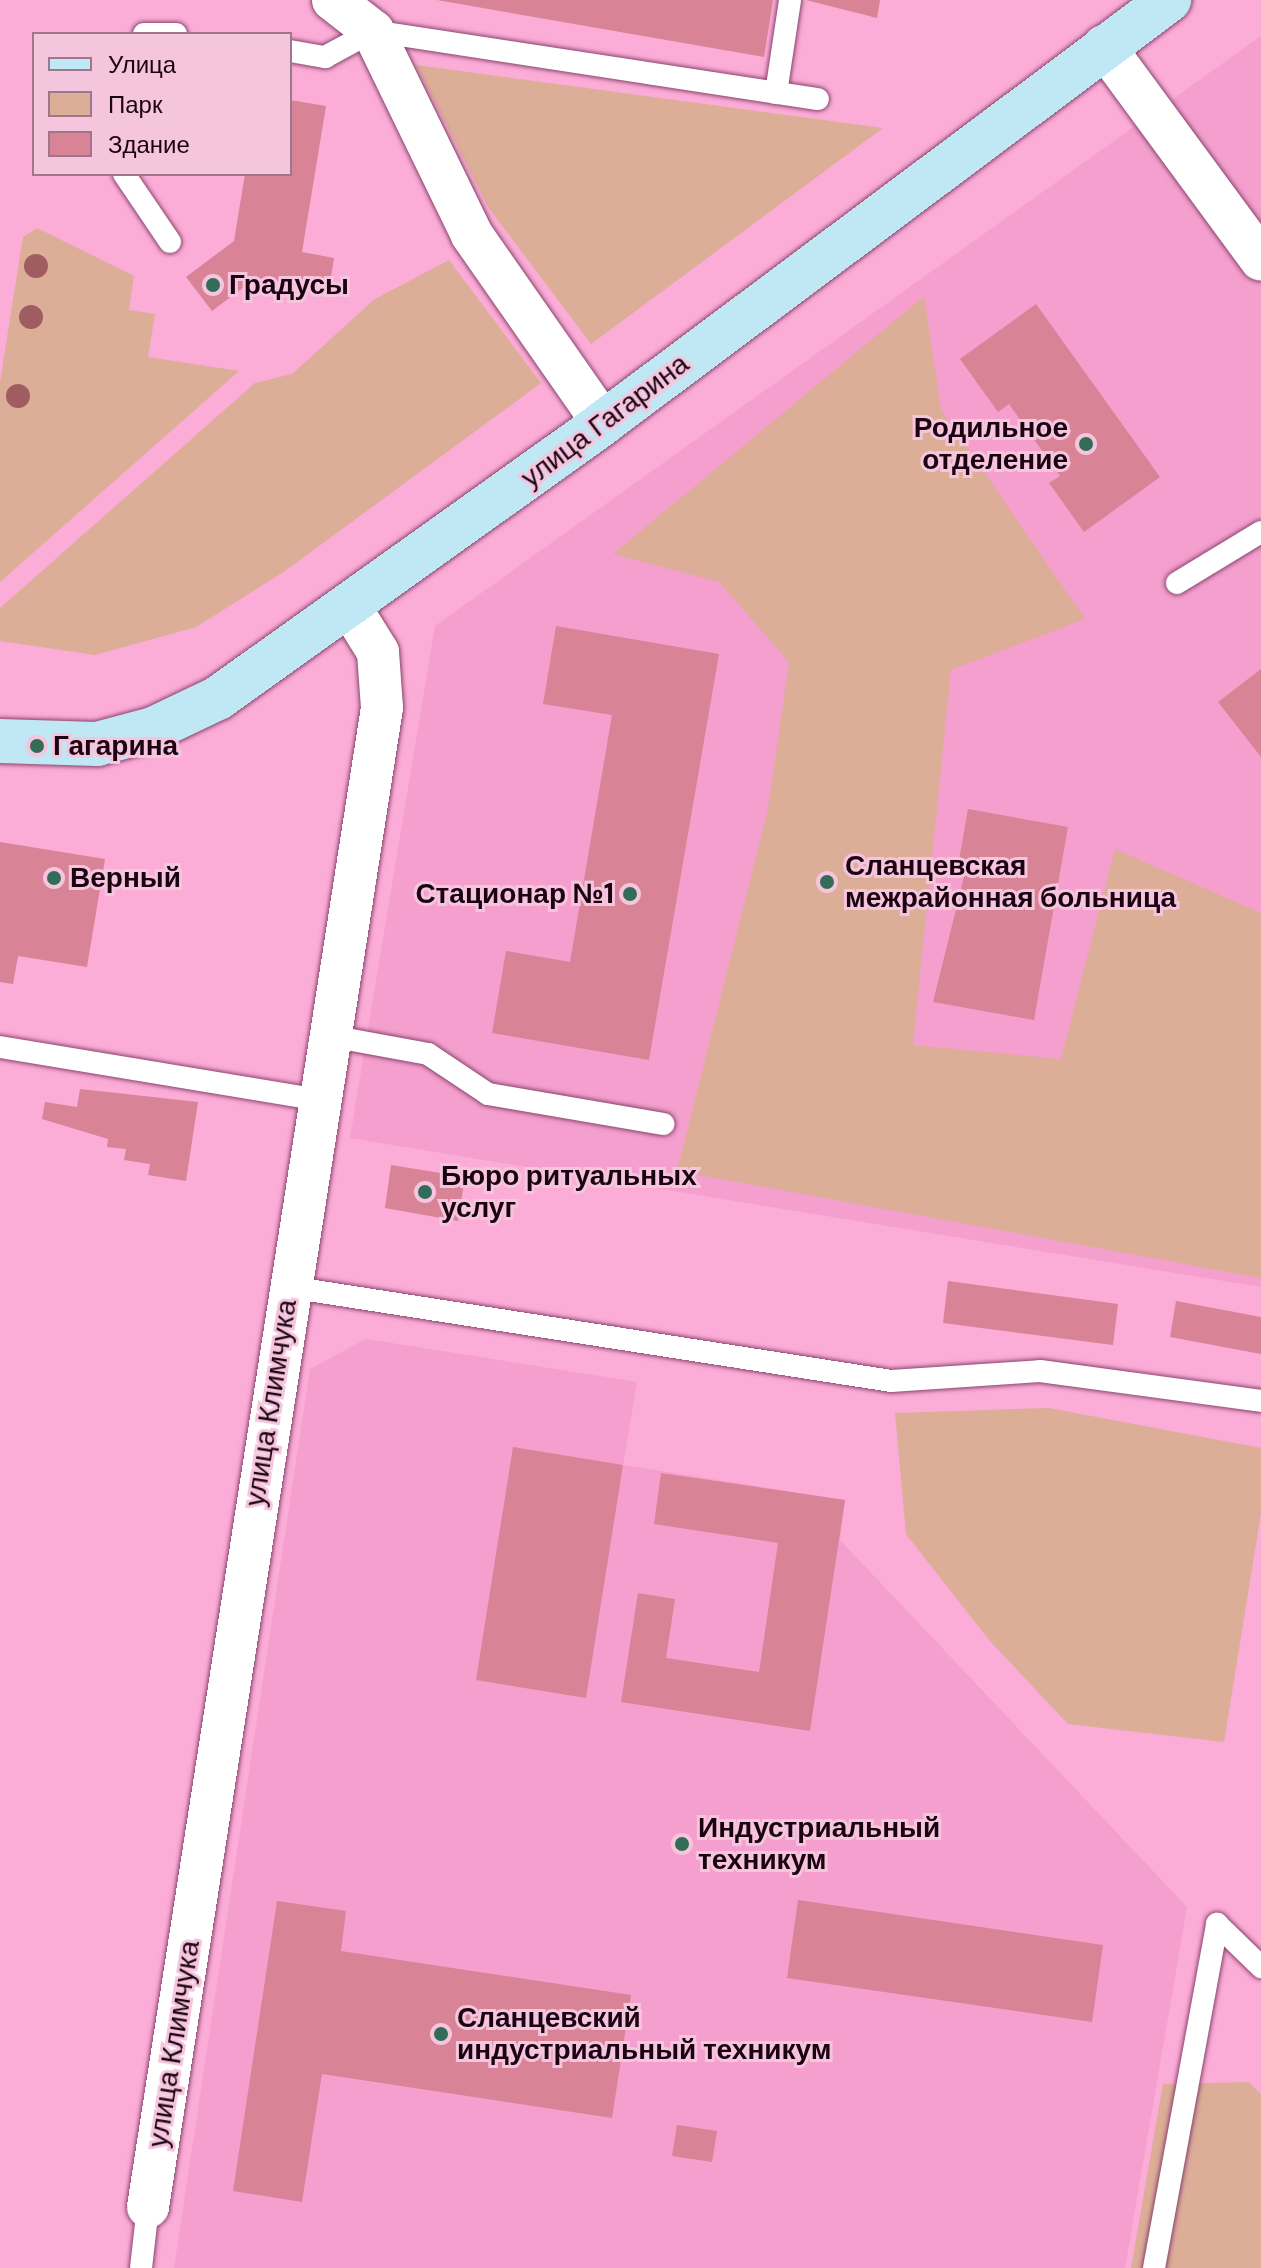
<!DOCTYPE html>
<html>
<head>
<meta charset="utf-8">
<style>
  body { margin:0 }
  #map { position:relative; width:1261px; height:2268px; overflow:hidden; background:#fbacd7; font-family:"DM Sans",sans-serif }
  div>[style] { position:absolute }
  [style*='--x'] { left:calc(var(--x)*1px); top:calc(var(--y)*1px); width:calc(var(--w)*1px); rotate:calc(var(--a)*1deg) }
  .built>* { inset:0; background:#f49fce }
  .green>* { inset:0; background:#dcad97 }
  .building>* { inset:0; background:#d88396 }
  .roads { filter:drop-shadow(0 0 2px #8a456d) drop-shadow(0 0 2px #8a456d) }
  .lane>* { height:22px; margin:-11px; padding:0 11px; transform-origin:11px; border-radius:11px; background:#fff }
  .street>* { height:42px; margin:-21px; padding:0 21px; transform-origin:21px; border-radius:21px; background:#fff }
  .secondary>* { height:44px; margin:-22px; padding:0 22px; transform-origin:22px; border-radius:22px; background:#c0e7f4 }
  .trees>* { width:24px; height:24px; margin:-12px; border-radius:50%; background:#9f5d61 }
  .dots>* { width:22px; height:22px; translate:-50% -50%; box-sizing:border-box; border:4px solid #f5c5de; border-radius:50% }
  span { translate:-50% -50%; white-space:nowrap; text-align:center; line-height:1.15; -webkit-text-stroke:6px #f5c5de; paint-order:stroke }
  .poi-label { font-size:28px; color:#1b0311; font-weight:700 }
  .left { translate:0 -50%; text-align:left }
  .right { translate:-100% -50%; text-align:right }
  .street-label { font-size:28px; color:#1b0311 }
  .legend { position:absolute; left:32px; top:32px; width:260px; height:144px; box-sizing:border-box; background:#f5c5de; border:2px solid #9e778c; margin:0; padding:10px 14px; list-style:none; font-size:24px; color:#1b0311 }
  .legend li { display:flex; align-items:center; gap:16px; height:40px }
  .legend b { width:40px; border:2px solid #9e778c }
</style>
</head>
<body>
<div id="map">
  <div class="built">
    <div style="clip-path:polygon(1261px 36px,1261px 1287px,350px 1138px,435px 626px)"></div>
    <div style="clip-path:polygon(366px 1339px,637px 1382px,623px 1465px,845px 1500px,840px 1540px,1187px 1907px,1125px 2268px,174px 2268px,310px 1369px)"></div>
  </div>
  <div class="green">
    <div style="clip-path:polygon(416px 65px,883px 128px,591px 344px,488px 207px)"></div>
    <div style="clip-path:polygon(37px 228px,134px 276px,129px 310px,155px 314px,148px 357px,239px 371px,0 582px,0 382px,23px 237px)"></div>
    <div style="clip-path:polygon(449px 260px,541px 383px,285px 571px,196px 627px,95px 655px,0 641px,0 608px,255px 383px,292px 374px,375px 299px)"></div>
    <div style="clip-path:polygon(924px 296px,941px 409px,1085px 619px,951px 670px,913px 1045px,1061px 1059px,1115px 849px,1261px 913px,1261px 1278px,677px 1171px,768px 808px,789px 662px,719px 582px,613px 554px)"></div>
    <div style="clip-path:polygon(1049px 1408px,1261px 1448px,1261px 1513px,1224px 1742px,1068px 1724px,989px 1640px,906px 1534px,895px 1413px)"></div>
    <div style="clip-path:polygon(1249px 2082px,1261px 2094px,1261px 2268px,1131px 2268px,1163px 2084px)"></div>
  </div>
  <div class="building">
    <div style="clip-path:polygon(437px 0,773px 0,764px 57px)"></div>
    <div style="clip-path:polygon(806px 0,880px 0,877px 18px)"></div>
    <div style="clip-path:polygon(290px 100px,326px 106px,302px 252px,334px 258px,329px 290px,256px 278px,212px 311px,186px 277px,234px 241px,245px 174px,290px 174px)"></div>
    <div style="clip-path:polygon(1036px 304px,1160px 477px,1084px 532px,1049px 483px,1060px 476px,1009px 404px,998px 412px,960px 359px)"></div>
    <div style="clip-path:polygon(556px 626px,719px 654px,649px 1060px,492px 1033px,506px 951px,570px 962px,612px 715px,543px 704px)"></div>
    <div style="clip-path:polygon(1261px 669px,1261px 757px,1218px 702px)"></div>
    <div style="clip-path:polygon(968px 809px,1068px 827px,1034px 1020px,933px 1002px,965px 873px,957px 872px)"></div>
    <div style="clip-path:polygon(0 842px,105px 859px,87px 967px,18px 956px,13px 984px,0 982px)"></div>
    <div style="clip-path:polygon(80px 1089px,198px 1102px,186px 1181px,148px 1175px,150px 1164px,124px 1160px,126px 1149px,107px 1147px,108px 1139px,42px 1119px,45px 1102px,77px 1107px)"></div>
    <div style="clip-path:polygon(391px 1165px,465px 1177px,458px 1221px,385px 1208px)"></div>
    <div style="clip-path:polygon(948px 1281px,1118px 1304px,1113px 1345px,943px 1323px)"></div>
    <div style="clip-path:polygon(1176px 1301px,1261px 1317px,1261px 1354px,1170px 1337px)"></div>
    <div style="clip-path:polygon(513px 1447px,623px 1465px,586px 1698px,476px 1680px)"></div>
    <div style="clip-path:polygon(661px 1473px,845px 1500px,810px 1731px,621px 1702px,638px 1593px,675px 1599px,666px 1658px,759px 1672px,778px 1543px,654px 1524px)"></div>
    <div style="clip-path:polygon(798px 1900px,1103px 1945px,1092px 2022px,787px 1978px)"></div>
    <div style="clip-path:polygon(277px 1901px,346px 1911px,341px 1951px,631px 1995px,612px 2118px,322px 2074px,302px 2202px,233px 2191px)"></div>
    <div style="clip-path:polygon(677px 2125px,717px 2131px,712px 2162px,672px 2156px)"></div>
  </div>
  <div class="roads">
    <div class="lane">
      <div style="--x:144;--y:34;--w:32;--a:0"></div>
      <div style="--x:290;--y:51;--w:36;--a:10"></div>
      <div style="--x:325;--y:57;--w:55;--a:-28.4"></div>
      <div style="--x:373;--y:31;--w:450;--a:8.7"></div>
      <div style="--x:776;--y:93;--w:94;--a:-81.4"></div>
      <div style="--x:124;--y:174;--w:82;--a:55.9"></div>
      <div style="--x:1177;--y:583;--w:98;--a:-31.3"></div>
      <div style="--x:330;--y:1036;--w:100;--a:10.4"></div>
      <div style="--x:428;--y:1054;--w:72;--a:33.7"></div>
      <div style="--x:488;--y:1094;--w:178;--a:9.7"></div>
      <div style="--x:0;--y:1047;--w:323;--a:9.4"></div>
      <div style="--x:289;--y:1287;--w:609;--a:8.87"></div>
      <div style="--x:891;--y:1381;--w:149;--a:-3.8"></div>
      <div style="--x:1040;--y:1371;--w:223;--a:7.7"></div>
      <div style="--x:1217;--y:1924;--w:62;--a:44.3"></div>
      <div style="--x:141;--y:2268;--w:61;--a:-83.5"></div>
      <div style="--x:1154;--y:2268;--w:350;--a:-79.6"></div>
    </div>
    <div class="street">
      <div style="--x:333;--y:0;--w:51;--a:37.8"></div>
      <div style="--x:373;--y:31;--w:227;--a:64.1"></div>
      <div style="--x:472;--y:235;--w:229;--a:55.1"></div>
      <div style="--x:1104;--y:46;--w:265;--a:53.7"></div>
      <div style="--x:148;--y:2207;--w:1517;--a:-81.13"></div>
      <div style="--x:382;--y:708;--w:56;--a:-94.1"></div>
      <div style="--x:378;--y:652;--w:53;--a:-121.9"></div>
    </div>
    <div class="secondary">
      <div style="--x:0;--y:741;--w:97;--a:1.8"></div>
      <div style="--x:97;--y:744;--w:58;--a:-15"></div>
      <div style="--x:153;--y:729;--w:72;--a:-25.5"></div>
      <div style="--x:218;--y:698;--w:473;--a:-35.5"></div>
      <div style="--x:603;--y:423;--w:707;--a:-36.77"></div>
    </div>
  </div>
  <div class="trees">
    <div style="left:36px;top:266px"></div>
    <div style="left:31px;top:317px"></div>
    <div style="left:18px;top:396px"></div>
  </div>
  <div class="dots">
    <div style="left:213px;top:285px;background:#336d57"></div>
    <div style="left:1086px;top:444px;background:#336d57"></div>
    <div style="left:37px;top:746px;background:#336d57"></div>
    <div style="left:54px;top:878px;background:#336d57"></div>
    <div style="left:827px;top:882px;background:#336d57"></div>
    <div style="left:630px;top:894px;background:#336d57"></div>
    <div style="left:425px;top:1192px;background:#336d57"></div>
    <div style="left:682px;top:1844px;background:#336d57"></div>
    <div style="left:441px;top:2034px;background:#336d57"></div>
  </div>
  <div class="poi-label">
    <span class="left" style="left:229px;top:285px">Градусы</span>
    <span class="right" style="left:1068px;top:444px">Родильное<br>отделение</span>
    <span class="left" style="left:53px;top:746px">Гагарина</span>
    <span class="left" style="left:845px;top:882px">Сланцевская<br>межрайонная больница</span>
    <span class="left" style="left:70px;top:878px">Верный</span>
    <span class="right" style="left:614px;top:894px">Стационар №1</span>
    <span class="left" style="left:441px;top:1192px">Бюро ритуальных<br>услуг</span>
    <span class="left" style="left:698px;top:1844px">Индустриальный<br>техникум</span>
    <span class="left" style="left:457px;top:2034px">Сланцевский<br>индустриальный техникум</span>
  </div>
  <div class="street-label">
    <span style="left:605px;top:421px;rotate:-37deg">улица Гагарина</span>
    <span style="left:271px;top:1403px;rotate:-81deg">улица Климчука</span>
    <span style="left:174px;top:2044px;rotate:-81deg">улица Климчука</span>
  </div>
  <ul class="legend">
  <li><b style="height:10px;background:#c0e7f4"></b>Улица</li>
  <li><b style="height:22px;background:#dcad97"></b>Парк</li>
  <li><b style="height:22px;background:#d88396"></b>Здание</li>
  </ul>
</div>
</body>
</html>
